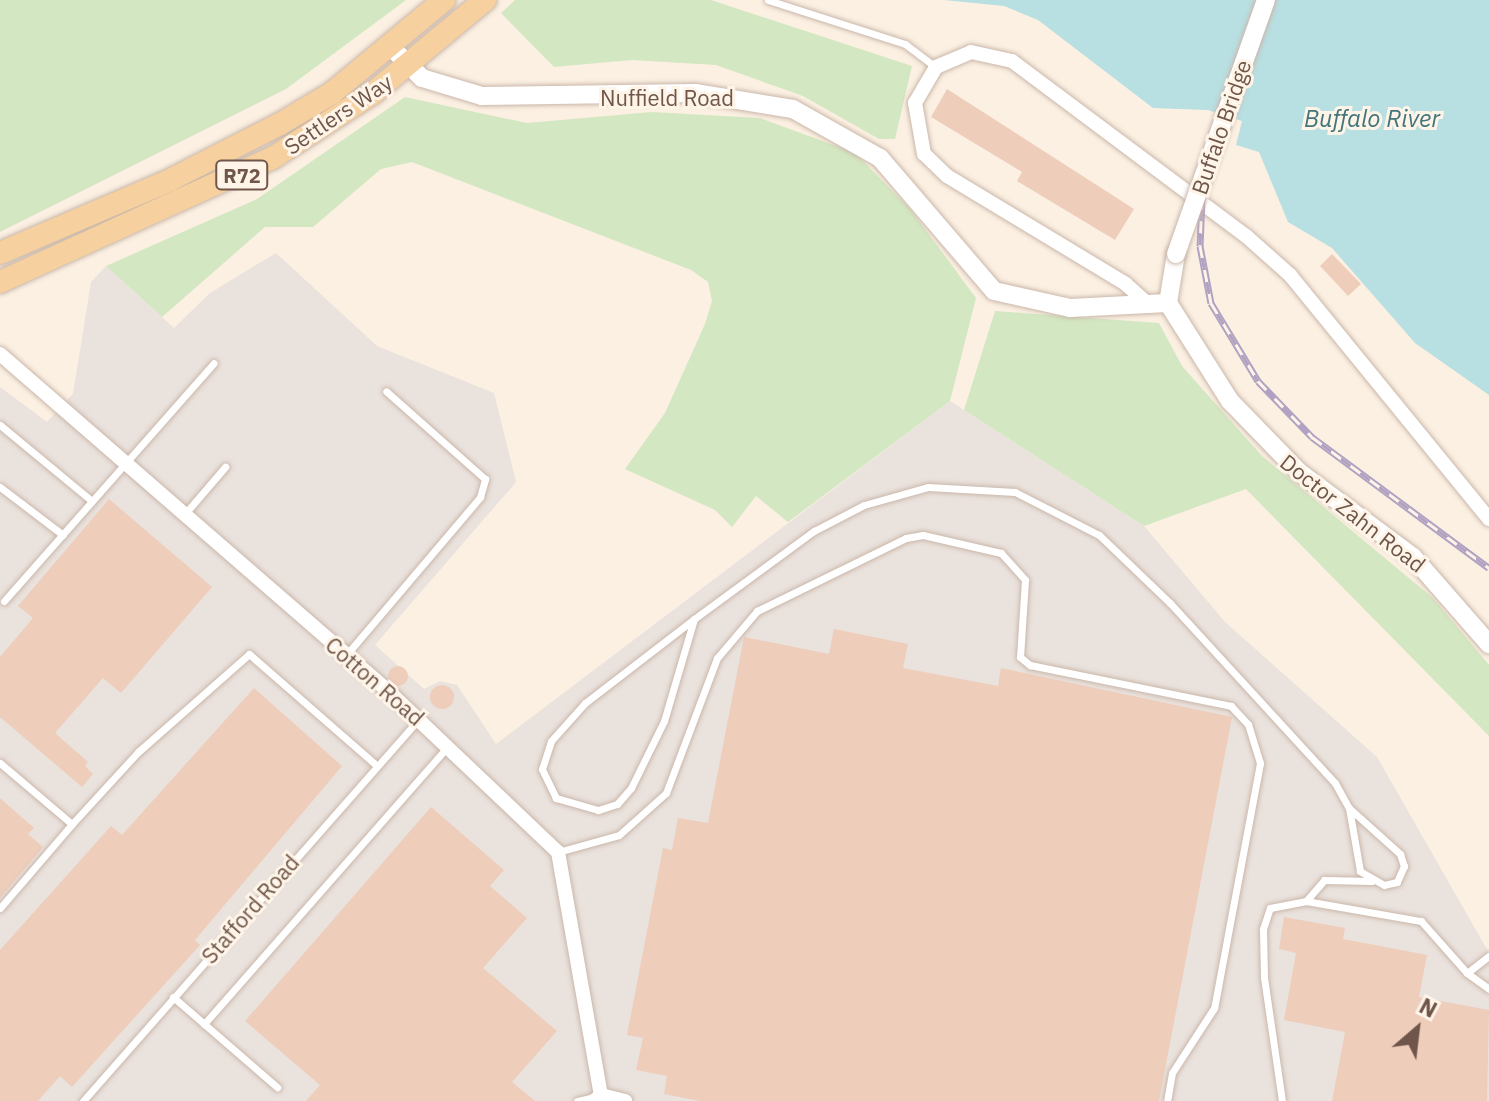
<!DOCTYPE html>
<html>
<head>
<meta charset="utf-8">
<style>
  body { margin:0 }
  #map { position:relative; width:1489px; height:1101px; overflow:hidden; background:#fbf0e2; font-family:"IBM Plex Sans",sans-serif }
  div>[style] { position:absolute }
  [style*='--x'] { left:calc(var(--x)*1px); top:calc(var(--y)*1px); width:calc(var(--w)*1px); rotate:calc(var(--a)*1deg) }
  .industrial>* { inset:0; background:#eae2dd }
  .green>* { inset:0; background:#d3e7c2 }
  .water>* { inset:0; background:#b8dfe2 }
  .building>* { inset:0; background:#eecdbb }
  .round { border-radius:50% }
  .roads { filter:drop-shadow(0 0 2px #cab7aa) drop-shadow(0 0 2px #cab7aa) }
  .service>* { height:7px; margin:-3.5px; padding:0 3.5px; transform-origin:3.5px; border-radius:3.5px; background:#fff }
  .minor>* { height:14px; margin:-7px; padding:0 7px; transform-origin:7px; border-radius:7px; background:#fff }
  .tertiary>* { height:18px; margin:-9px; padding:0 9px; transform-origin:9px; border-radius:9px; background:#fff }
  .primary>* { height:22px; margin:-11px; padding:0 11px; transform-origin:11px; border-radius:11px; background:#f6d09e }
  .rail>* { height:7px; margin-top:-3.5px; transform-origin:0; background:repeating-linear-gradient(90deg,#fef4e8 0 12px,#b2a2c2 0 24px); box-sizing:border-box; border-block:2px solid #b2a2c2 }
  .bridges { filter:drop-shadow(0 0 2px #cab7aa) drop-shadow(0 0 2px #cab7aa) }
  .tertiary-bridge>* { height:18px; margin:-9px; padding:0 9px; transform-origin:9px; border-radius:9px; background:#fff }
  span { translate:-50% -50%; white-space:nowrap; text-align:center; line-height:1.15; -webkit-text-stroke:6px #fef4e8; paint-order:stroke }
  .shield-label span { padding:2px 6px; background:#fef4e8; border:2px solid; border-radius:6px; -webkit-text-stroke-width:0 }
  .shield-label { font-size:20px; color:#70564a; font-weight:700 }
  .street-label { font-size:22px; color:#70564a }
  .water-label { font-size:24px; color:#43767c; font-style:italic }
  .north { position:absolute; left:1377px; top:989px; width:80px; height:80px; -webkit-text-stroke:6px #fef4e8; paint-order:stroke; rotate:28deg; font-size:22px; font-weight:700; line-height:32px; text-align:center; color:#70564a }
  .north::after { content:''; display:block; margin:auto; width:28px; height:36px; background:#70564a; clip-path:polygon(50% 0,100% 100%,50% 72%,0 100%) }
</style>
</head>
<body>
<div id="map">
  <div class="industrial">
    <div style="clip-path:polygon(276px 253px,377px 346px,494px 393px,516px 482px,375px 645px,424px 689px,440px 681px,457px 685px,496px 744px,950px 401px,1144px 526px,1225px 622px,1377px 757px,1489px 953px,1489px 1101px,0 1101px,0 387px,47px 422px,73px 394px,91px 282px,106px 266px,174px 328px,210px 293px)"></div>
  </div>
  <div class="green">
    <div style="clip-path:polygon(0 0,406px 0,286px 89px,0 232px)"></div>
    <div style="clip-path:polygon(515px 0,711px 0,912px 66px,895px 139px,879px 139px,803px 96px,716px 65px,632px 60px,554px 67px,501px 13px)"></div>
    <div style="clip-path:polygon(405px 97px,527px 123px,652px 112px,760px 118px,855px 153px,910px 209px,976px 298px,950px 401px,788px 522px,756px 496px,732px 527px,715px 510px,625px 469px,665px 413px,705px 324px,712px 301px,708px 282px,691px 270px,412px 162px,381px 169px,313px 227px,265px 227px,162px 317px,106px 266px,257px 199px)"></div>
    <div style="clip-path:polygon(995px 311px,1159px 323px,1182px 366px,1262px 456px,1433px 598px,1489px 665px,1489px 736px,1246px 489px,1144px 526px,964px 410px)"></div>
  </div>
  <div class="water">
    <div style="clip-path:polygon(944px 0,1489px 0,1489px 395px,1415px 343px,1332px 248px,1288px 222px,1259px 152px,1236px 145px,1242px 121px,1208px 110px,1153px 108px,1038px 20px,1004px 6px)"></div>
  </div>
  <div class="building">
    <div style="clip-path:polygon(947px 89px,1134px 209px,1115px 240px,1017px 181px,1022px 172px,931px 117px)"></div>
    <div style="clip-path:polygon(1332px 254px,1361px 284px,1348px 296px,1320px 266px)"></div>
    <div style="clip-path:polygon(109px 499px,212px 587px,121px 693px,103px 678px,55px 733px,88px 762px,85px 766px,93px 774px,82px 787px,0 717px,0 657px,33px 618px,18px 606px)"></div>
    <div style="clip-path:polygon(834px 629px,908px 644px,903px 668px,998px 686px,1001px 668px,1232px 717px,1159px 1101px,700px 1101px,664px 1094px,667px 1076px,636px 1070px,643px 1038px,627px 1035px,663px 848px,672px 850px,678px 818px,708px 823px,744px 637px,829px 654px)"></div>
    <div class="round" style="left:388px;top:666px;width:20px;height:20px"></div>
    <div class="round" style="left:430px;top:685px;width:24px;height:24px"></div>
    <div style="clip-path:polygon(254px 688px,342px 766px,195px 940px,200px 945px,72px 1087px,60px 1076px,38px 1101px,0 1101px,0 950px,111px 826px,122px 835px)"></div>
    <div style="clip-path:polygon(0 798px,34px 828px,28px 834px,43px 847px,0 898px)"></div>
    <div style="clip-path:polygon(431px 807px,504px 870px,490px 886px,527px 918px,483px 968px,557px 1031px,512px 1082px,535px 1101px,306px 1101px,320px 1085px,245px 1021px)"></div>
    <div style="clip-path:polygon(1284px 917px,1345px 928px,1343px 939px,1427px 955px,1419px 997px,1489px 1010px,1487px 1101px,1332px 1101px,1345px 1032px,1284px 1020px,1296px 953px,1279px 949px)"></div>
  </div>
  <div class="roads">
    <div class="service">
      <div style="--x:768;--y:0;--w:144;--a:17.8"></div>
      <div style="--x:905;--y:44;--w:39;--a:37"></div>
      <div style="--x:0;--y:425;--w:119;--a:39.6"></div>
      <div style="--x:0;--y:487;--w:79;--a:37.3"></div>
      <div style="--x:183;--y:516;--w:65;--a:-49.4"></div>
      <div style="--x:4;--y:601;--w:317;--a:-48.6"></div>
      <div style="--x:694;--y:619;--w:149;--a:-36.3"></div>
      <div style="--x:814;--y:531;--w:56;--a:-27.5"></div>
      <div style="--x:864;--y:505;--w:66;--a:-15.7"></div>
      <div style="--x:928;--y:487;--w:87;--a:3.3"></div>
      <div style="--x:1015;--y:492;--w:94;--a:27.1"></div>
      <div style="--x:1099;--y:535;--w:98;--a:43.8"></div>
      <div style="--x:1170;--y:603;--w:244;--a:47.5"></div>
      <div style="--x:1335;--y:783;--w:29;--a:61"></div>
      <div style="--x:1349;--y:808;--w:69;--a:42"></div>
      <div style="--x:1400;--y:854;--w:13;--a:72"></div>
      <div style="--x:1404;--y:866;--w:17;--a:114"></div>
      <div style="--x:1397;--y:882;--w:13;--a:167"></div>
      <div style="--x:1384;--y:885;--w:28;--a:-150"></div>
      <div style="--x:1360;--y:871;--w:64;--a:-99.9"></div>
      <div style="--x:694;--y:619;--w:106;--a:106.4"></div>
      <div style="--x:664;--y:721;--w:75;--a:116.2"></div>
      <div style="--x:631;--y:788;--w:21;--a:131"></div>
      <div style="--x:617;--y:804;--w:20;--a:162"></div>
      <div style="--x:598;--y:810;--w:44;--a:-164.1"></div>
      <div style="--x:556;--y:798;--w:32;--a:-116"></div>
      <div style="--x:542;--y:769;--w:29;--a:-72"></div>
      <div style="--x:551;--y:741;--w:51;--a:-48.2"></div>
      <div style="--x:585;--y:703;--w:138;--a:-37.6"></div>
      <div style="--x:347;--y:654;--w:206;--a:-49.7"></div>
      <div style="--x:480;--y:497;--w:19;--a:-74"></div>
      <div style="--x:485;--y:479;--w:132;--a:-138.4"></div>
      <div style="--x:0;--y:763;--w:94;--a:40.3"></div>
      <div style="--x:72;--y:824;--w:98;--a:-47.5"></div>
      <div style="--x:138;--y:752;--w:148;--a:-41.4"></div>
      <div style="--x:249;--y:654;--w:167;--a:41.1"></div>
      <div style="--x:558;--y:852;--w:63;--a:-15.6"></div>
      <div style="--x:619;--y:835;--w:63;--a:-41.8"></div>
      <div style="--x:666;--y:793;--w:144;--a:-69.3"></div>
      <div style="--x:717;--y:658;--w:62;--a:-49.6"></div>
      <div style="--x:757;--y:611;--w:166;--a:-26.1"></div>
      <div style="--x:906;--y:538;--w:17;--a:-10"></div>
      <div style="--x:923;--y:535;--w:80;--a:13"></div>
      <div style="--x:1001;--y:553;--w:36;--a:48"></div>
      <div style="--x:1025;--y:580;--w:77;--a:93.7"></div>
      <div style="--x:1020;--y:657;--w:13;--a:39"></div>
      <div style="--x:1030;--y:665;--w:205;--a:11.5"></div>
      <div style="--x:1231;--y:706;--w:25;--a:47"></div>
      <div style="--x:1248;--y:724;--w:41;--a:72.9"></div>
      <div style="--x:1260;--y:763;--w:249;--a:100.6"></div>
      <div style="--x:1214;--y:1008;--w:77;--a:122.9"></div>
      <div style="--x:1172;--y:1073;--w:28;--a:100"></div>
      <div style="--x:1306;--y:901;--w:28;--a:-49"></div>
      <div style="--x:1324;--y:880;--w:48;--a:1.2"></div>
      <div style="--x:0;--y:908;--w:111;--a:-49.4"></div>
      <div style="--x:1467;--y:973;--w:27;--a:36"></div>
      <div style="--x:173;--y:997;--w:138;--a:40.9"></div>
      <div style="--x:204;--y:1024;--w:370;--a:-48.7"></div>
      <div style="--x:83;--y:1101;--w:509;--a:-48.67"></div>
      <div style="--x:577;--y:1101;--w:22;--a:-13"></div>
      <div style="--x:1282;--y:1101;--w:125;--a:-98.3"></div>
      <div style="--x:1264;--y:977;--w:48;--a:-91.2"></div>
      <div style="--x:1263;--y:929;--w:22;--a:-72"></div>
      <div style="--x:1270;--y:908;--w:37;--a:-11"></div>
      <div style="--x:1306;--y:901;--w:117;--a:9.9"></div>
      <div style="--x:1421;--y:921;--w:69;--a:48.5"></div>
      <div style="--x:1467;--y:973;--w:28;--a:-38"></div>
    </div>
    <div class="minor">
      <div style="--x:1149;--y:305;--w:31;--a:-138"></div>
      <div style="--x:1126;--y:284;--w:209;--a:-148.9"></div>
      <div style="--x:947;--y:176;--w:32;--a:-136"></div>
      <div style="--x:924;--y:154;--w:52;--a:-100"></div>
      <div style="--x:915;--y:103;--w:42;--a:-59.7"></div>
      <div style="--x:936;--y:67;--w:38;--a:-23"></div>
      <div style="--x:971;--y:52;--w:42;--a:12.4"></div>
      <div style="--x:1012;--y:61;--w:292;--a:36.8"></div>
      <div style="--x:1246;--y:236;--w:59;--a:41.6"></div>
      <div style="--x:1290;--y:275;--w:315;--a:50.8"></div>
      <div style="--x:0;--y:354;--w:513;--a:40.97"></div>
      <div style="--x:387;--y:690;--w:236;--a:43.5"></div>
      <div style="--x:558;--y:852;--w:247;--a:80"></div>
      <div style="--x:601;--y:1095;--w:9;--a:139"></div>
      <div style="--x:602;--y:1101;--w:6;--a:-99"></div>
      <div style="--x:601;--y:1095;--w:25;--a:14"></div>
    </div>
    <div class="tertiary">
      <div style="--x:391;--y:47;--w:44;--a:45"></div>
      <div style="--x:422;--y:78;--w:63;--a:16.7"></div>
      <div style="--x:482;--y:96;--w:213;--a:-0.8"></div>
      <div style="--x:695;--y:93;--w:99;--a:9.3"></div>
      <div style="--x:793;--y:109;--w:100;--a:29.4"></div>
      <div style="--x:880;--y:158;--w:175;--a:49.4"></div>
      <div style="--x:994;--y:291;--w:78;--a:12.6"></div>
      <div style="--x:1070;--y:308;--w:98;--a:-2.9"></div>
      <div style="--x:1176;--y:254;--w:50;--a:99.3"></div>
      <div style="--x:1168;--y:303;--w:116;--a:57.7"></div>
      <div style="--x:1230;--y:401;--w:99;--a:45.8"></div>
      <div style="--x:1299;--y:472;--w:142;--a:36.7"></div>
      <div style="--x:1413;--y:557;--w:116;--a:48.9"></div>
    </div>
    <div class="primary">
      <div style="--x:0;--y:253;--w:185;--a:-23.2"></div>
      <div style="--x:170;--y:180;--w:123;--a:-27"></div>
      <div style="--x:280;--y:124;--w:61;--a:-30.8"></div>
      <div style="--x:332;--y:93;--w:146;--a:-39.7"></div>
      <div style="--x:0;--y:282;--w:301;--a:-24.5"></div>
      <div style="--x:274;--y:157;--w:118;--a:-32.9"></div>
      <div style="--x:373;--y:93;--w:146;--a:-39.7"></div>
    </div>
  </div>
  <div class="rail">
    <div style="--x:1269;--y:0;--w:208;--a:108.8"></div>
    <div style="--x:1202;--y:197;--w:49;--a:92.3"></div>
    <div style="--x:1200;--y:246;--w:58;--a:79.1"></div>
    <div style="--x:1211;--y:303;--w:91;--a:58.9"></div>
    <div style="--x:1258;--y:381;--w:78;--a:46"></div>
    <div style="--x:1312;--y:437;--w:220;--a:36.5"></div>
  </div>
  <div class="bridges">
    <div class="tertiary-bridge">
      <div style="--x:1176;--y:254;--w:269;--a:-70.5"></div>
    </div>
  </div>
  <div class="shield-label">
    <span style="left:242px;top:175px">R72</span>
  </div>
  <div class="street-label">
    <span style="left:667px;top:98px">Nuffield Road</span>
    <span style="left:338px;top:114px;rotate:-34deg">Settlers Way</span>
    <span style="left:1221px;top:127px;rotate:-71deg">Buffalo Bridge</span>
    <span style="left:1353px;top:513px;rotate:38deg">Doctor Zahn Road</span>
    <span style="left:375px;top:681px;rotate:41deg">Cotton Road</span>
    <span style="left:250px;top:909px;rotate:-49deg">Stafford Road</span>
  </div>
  <div class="water-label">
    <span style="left:1372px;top:119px">Buffalo River</span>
  </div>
  <div class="north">N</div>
</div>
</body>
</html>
